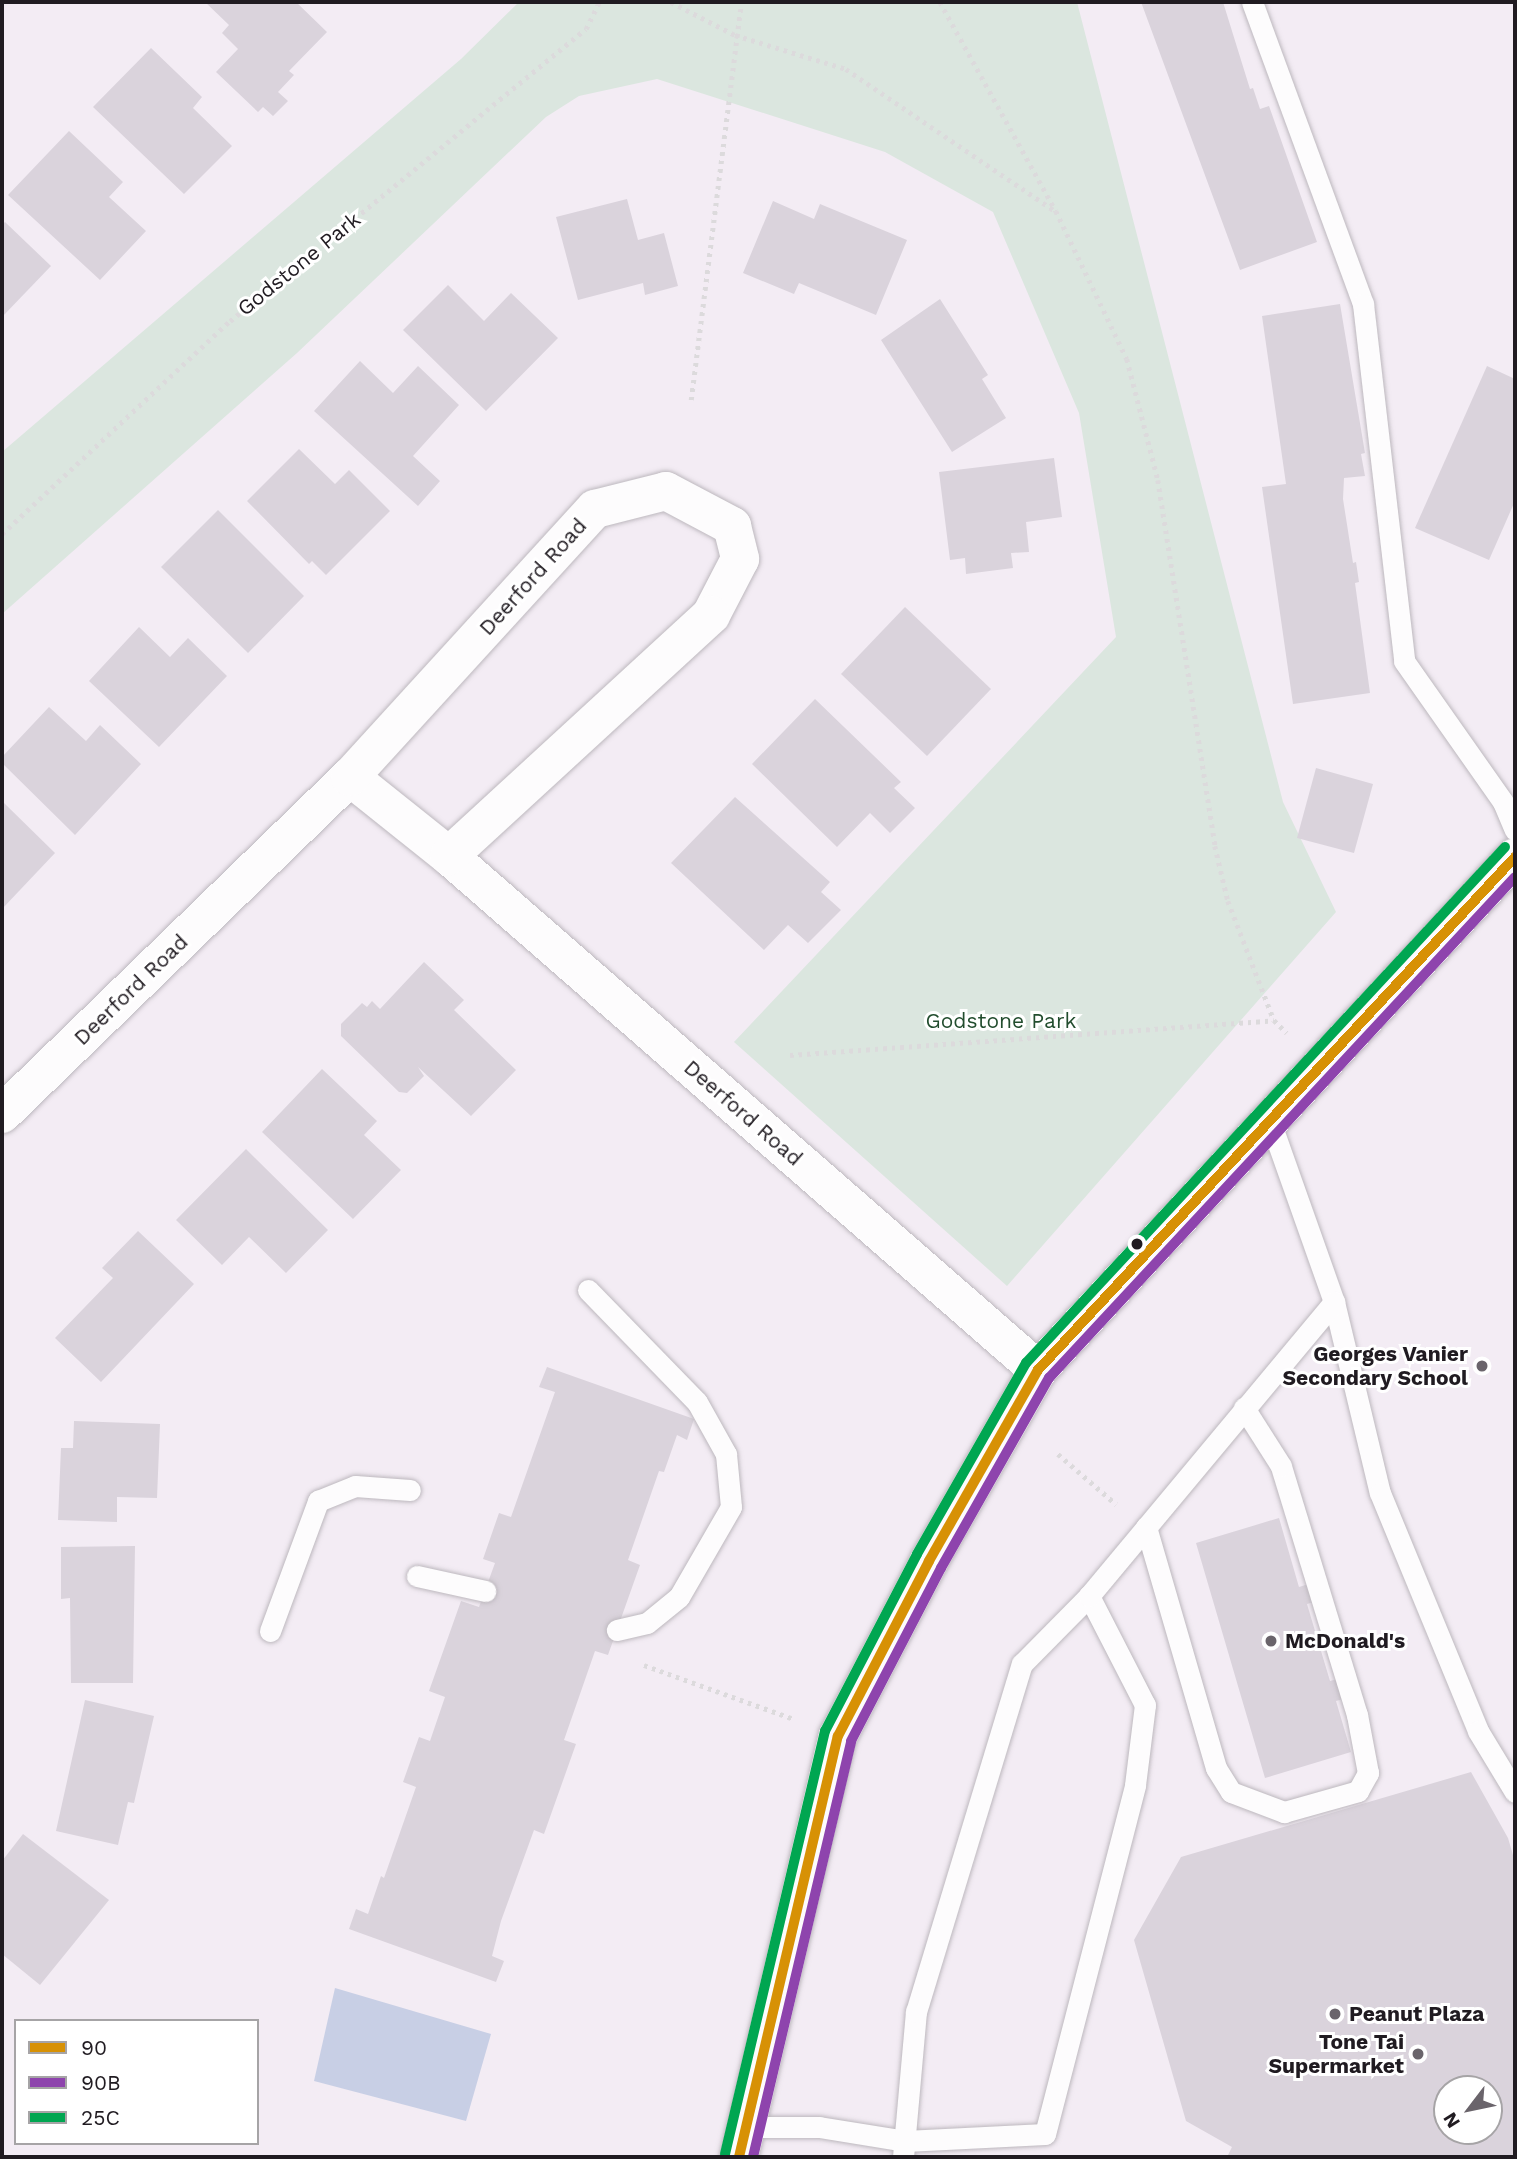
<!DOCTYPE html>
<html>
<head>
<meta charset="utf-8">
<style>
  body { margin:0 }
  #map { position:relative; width:1517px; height:2159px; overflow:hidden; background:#f3ecf4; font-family:"Work Sans",sans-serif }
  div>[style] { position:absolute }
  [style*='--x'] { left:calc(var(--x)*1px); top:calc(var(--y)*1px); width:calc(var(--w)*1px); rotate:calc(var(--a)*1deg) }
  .green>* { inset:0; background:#dbe6df }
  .water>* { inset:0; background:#c8cfe5 }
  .building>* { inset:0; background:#dad3dc }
  .path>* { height:4.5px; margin-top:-2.25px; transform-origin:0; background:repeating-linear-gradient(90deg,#dcdadc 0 3.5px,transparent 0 8.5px) }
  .roads { filter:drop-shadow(0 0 2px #bdb8be) drop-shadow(0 0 2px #bdb8be) }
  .service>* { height:21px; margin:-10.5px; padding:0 10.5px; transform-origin:10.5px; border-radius:10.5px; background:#fdfcfd }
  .minor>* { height:38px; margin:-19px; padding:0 19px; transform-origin:19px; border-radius:19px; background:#fdfcfd }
  .secondary>* { height:38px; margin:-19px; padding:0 19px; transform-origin:19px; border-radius:19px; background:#fdfcfd }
  .bus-1>* { height:10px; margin:-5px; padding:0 5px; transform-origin:5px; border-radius:5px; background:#d79105 }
  .bus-2>* { height:10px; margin:-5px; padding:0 5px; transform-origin:5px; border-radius:5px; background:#8e44ad }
  .bus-3>* { height:10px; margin:-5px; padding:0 5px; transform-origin:5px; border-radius:5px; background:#00a651 }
  .dots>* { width:19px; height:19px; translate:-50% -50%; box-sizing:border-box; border:4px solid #fff; border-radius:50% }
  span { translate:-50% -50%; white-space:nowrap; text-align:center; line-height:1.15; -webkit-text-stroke:6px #fff; paint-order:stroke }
  .street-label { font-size:21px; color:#201b21 }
  .park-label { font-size:21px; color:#224d2e }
  .poi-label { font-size:21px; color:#201b21; font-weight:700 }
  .right { translate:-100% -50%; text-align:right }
  .left { translate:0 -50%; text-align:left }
  .frame { position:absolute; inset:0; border:4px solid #201b21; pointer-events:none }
  .legend { position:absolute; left:14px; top:2019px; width:245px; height:126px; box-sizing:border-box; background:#fff; border:2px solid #a6a4a6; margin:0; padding:9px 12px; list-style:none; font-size:21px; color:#201b21 }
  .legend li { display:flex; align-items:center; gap:14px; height:35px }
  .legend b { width:35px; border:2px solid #a6a4a6 }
  .north { position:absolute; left:1433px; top:2075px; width:70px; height:70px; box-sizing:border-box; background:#fff; border:2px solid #a6a4a6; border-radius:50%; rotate:238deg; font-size:19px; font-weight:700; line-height:28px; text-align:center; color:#201b21 }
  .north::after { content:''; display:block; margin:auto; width:24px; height:32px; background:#6a646b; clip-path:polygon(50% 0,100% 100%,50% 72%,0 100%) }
</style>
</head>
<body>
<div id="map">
  <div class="green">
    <div style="clip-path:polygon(519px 2px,1077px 2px,1283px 802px,1336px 912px,1007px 1286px,734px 1042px,1116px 637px,1079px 413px,993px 212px,885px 152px,657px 79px,579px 96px,546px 117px,297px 353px,2px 614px,2px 452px,461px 59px)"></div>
  </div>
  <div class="water">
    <div style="clip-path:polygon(335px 1988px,491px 2034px,466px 2121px,314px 2081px)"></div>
  </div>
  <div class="building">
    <div style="clip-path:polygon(205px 2px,296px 2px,327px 32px,289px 71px,294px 75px,278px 92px,288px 101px,273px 116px,263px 107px,258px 112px,216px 72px,238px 49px,222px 33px,229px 25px)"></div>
    <div style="clip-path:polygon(1141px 2px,1223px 2px,1250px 89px,1253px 88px,1260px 109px,1269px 106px,1317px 242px,1240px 270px)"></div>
    <div style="clip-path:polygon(151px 48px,202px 97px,193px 108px,232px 146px,184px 194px,93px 107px)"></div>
    <div style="clip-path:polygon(69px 131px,123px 182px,109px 197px,146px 231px,100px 280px,8px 195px)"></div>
    <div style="clip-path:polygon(627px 199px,638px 240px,664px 233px,678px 286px,645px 295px,643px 283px,578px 300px,556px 217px)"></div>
    <div style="clip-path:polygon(773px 201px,814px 219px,820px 204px,907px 240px,876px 315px,799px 283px,794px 294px,743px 273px)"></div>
    <div style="clip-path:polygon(5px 222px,51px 266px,2px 317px,2px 225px)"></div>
    <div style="clip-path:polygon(448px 285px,484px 321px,511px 293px,558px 338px,486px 411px,403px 330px)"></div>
    <div style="clip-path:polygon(940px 299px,988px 375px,982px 379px,1006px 418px,952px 452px,881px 340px)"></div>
    <div style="clip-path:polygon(1340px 304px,1365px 453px,1361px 454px,1365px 476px,1344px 478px,1343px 499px,1353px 563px,1356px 562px,1359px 582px,1355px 583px,1370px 693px,1293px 704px,1262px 487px,1286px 484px,1262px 316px)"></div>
    <div style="clip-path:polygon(360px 361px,393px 393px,418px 366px,459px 405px,413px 456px,440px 481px,418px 506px,314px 411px)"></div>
    <div style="clip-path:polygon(1487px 366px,1515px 379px,1515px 501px,1489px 560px,1415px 528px)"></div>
    <div style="clip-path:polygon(299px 449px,335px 484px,349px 470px,390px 511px,326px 575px,312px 561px,309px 564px,247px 501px)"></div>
    <div style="clip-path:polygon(1054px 458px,1062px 517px,1026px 522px,1029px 552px,1011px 553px,1013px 568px,966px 574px,965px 558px,950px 560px,939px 472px)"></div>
    <div style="clip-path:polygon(218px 510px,304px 596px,248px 653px,161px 567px)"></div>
    <div style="clip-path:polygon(905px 607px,991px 689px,927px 756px,841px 674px)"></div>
    <div style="clip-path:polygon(139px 627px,170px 657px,188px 638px,227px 676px,159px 747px,89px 681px)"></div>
    <div style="clip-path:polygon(815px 699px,901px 782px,894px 788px,915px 808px,890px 833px,870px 813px,837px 847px,752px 764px)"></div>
    <div style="clip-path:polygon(49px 707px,86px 741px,100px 725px,141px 764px,75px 835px,2px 763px,2px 757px)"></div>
    <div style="clip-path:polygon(1316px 768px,1373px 784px,1354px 853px,1297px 838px)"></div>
    <div style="clip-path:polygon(735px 797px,830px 882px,821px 892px,841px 910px,808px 943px,788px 925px,764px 950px,671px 863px)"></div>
    <div style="clip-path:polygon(2px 801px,55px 853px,2px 909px)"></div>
    <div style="clip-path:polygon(424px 962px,464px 1000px,454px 1010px,516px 1070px,471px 1116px,418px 1067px,424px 1076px,407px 1093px,399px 1092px,341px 1036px,341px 1024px,362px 1003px,367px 1007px,372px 1001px,380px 1009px)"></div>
    <div style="clip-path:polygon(322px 1069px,377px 1121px,364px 1135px,401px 1170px,353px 1219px,262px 1132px)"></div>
    <div style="clip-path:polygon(246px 1149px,328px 1230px,286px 1273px,249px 1237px,222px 1265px,176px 1220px)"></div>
    <div style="clip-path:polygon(138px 1231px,194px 1284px,101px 1382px,55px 1338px,113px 1278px,102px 1268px)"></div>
    <div style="clip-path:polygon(547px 1367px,694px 1419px,687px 1440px,677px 1435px,664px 1472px,659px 1471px,628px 1560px,640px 1565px,608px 1655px,595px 1651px,564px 1740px,576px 1744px,544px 1834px,534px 1830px,501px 1921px,492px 1956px,504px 1961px,496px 1982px,349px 1929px,356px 1909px,368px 1914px,381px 1876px,384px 1878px,416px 1787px,403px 1782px,419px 1737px,430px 1741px,445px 1697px,429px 1691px,461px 1601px,479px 1607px,495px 1563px,483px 1559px,499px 1513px,511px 1517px,555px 1392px,539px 1387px)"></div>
    <div style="clip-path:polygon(74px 1421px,160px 1424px,157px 1498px,117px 1497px,117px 1522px,58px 1520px,61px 1448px,73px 1448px)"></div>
    <div style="clip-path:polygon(1279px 1518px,1299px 1587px,1312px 1583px,1317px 1601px,1307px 1604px,1330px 1681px,1341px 1678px,1347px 1698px,1336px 1701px,1351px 1752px,1265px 1778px,1196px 1543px)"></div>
    <div style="clip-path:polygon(135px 1546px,133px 1683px,71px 1683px,70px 1598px,61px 1599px,61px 1547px)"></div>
    <div style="clip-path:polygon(85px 1700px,154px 1716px,134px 1803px,128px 1802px,118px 1845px,56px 1831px)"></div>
    <div style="clip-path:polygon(evenodd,1471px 1772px,1508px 1838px,1515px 1862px,1515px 2157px,1227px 2157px,1232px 2147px,1186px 2121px,1134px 1940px,1181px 1857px,1471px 1772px,1447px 2089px,1489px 2089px,1489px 2131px,1447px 2131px,1447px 2089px)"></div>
    <div style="clip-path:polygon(23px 1834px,109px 1900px,40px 1985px,2px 1954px,2px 1861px)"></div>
  </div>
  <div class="path">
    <div style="--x:671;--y:2;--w:72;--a:27.3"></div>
    <div style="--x:735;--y:35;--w:116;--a:17"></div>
    <div style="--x:846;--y:69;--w:253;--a:34.2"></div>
    <div style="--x:940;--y:2;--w:239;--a:61"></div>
    <div style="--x:1056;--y:211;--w:164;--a:64.4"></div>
    <div style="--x:1127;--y:359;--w:125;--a:75.6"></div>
    <div style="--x:1158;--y:480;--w:370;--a:81.1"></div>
    <div style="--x:1215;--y:846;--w:57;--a:76.7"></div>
    <div style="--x:1228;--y:901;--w:128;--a:68.9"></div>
    <div style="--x:1274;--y:1020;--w:18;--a:45"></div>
    <div style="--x:691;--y:400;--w:401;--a:-82.8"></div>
    <div style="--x:2;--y:534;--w:312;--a:-43.1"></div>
    <div style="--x:230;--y:321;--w:460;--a:-39.4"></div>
    <div style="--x:586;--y:29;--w:30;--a:-64"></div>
    <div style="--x:790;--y:1055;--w:485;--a:-4.1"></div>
    <div style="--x:1058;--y:1454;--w:77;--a:40.8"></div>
    <div style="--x:644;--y:1665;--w:159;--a:19.8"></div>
  </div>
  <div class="roads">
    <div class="service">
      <div style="--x:1252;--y:2;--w:322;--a:69.8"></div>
      <div style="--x:1363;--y:304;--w:359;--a:83.4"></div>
      <div style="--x:1404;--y:661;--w:172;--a:54.9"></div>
      <div style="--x:1503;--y:802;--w:30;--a:67"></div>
      <div style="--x:1271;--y:1124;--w:189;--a:70.5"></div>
      <div style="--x:1334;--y:1302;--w:196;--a:76.5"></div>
      <div style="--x:1380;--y:1493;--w:257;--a:67.6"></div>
      <div style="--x:1478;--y:1731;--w:71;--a:58.8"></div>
      <div style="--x:588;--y:1290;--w:156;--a:45.8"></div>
      <div style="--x:697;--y:1402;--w:60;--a:60.9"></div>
      <div style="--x:726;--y:1454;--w:53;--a:84.6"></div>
      <div style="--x:731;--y:1507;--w:104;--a:120"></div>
      <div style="--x:679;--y:1597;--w:41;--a:140.9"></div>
      <div style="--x:647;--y:1623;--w:31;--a:167"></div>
      <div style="--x:1146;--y:1527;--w:251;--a:73.8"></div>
      <div style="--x:1216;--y:1768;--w:28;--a:58"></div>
      <div style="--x:1231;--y:1792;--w:57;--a:20.7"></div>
      <div style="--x:1284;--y:1812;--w:77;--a:-15.8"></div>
      <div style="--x:1358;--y:1791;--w:21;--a:-61"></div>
      <div style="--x:1368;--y:1773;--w:59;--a:-100.7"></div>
      <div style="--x:1357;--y:1715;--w:260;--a:-107"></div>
      <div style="--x:1281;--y:1466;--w:69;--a:-122.5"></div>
      <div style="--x:417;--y:1576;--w:70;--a:12.4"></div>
      <div style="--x:270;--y:1631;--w:139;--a:-69.7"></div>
      <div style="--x:318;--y:1501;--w:40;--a:-22"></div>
      <div style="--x:355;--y:1486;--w:55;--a:4.2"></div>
      <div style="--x:744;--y:2127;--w:75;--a:0"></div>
      <div style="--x:819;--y:2127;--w:87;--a:9.2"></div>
      <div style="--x:905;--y:2141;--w:140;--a:-2.9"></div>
      <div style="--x:1045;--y:2134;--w:360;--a:-75.5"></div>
      <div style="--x:1135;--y:1785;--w:81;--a:-82.9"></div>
      <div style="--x:1145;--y:1705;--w:123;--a:-117.2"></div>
      <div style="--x:903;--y:2157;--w:146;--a:-84.9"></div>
      <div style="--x:916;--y:2012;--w:364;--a:-73.1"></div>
      <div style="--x:1022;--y:1664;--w:95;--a:-45.4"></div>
      <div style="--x:1089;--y:1596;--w:383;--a:-50.2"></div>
    </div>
    <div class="minor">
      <div style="--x:350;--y:777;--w:127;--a:38.6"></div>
      <div style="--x:449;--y:856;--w:782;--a:41.11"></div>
      <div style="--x:2;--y:1114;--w:484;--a:-44.1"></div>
      <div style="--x:350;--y:777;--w:363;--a:-47.6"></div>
      <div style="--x:595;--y:509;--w:73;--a:-14.2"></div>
      <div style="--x:666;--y:491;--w:75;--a:27.9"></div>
      <div style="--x:732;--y:526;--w:34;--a:76"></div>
      <div style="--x:740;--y:559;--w:63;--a:117.4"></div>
      <div style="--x:711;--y:615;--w:356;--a:137.4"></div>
    </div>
    <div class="secondary">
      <div style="--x:739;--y:2157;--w:432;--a:-76.8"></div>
      <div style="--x:838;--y:1736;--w:197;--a:-62.5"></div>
      <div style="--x:929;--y:1561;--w:220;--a:-60.3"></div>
      <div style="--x:1038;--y:1370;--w:700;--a:-47.08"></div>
    </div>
  </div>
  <div class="bus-1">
    <div style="--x:739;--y:2157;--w:432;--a:-76.8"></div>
    <div style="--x:838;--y:1736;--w:197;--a:-62.5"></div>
    <div style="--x:929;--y:1561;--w:220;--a:-60.3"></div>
    <div style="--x:1038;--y:1370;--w:700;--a:-47.08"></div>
  </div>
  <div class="bus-2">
    <div style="--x:753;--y:2157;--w:427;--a:-76.7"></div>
    <div style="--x:851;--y:1741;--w:195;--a:-62.5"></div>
    <div style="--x:941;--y:1568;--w:219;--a:-60.4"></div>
    <div style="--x:1049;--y:1378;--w:684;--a:-47.07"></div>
  </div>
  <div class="bus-3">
    <div style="--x:725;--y:2154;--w:435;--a:-76.7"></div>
    <div style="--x:825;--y:1731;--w:199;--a:-62.5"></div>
    <div style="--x:917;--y:1554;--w:220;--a:-60.3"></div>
    <div style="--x:1026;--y:1363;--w:704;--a:-47.13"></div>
  </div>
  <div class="dots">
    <div style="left:1137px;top:1244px;background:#201b21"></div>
    <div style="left:1482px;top:1366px;background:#6a646b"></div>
    <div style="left:1271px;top:1641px;background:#6a646b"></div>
    <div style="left:1335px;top:2014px;background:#6a646b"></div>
    <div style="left:1418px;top:2054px;background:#6a646b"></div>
  </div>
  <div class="street-label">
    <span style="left:299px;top:264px;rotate:-39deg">Godstone Park</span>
    <span style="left:533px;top:577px;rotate:-48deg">Deerford Road</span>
    <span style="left:131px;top:990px;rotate:-44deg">Deerford Road</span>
    <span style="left:743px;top:1113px;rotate:41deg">Deerford Road</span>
  </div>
  <div class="park-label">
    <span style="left:1001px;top:1021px">Godstone Park</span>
  </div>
  <div class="poi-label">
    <span class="right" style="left:1468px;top:1366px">Georges Vanier<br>Secondary School</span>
    <span class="left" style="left:1285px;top:1641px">McDonald's</span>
    <span class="left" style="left:1349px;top:2014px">Peanut Plaza</span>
    <span class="right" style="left:1404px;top:2054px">Tone Tai<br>Supermarket</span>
  </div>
  <div class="frame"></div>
  <ul class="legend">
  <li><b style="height:9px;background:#d79105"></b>90</li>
  <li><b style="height:9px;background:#8e44ad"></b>90B</li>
  <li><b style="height:9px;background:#00a651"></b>25C</li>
  </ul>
  <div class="north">N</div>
</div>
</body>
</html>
